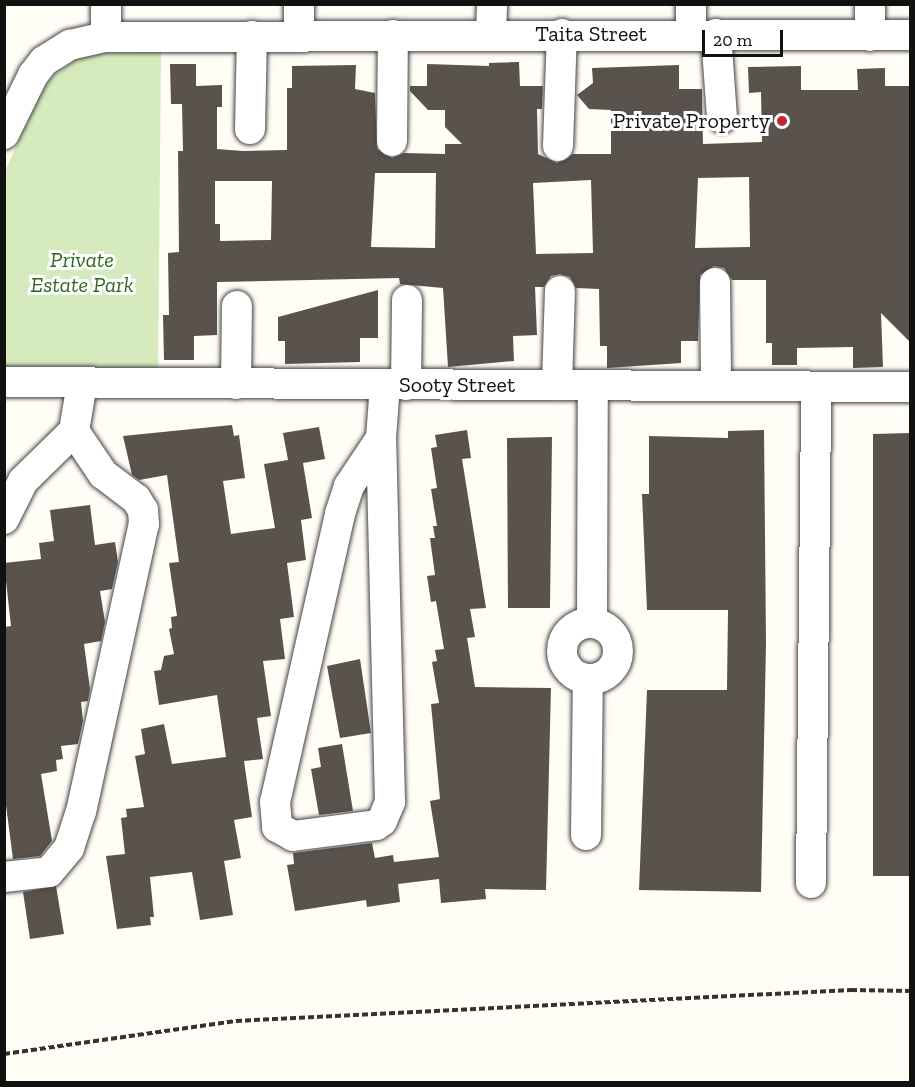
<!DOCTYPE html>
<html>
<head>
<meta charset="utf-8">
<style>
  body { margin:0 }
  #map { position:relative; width:915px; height:1087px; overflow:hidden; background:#fffdf5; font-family:"Zilla Slab",serif }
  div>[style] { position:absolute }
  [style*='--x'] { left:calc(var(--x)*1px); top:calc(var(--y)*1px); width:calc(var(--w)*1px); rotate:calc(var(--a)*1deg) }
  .green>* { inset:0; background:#d5ebbd }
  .building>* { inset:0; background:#5a524d }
  .path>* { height:4px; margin-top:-2px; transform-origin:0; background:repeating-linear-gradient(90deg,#333 0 6px,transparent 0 9px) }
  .roads { filter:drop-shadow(0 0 2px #444) drop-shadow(0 0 2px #444) }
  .minor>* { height:30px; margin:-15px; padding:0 15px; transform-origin:15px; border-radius:15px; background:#fff }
  .minor>.ring { margin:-15px; padding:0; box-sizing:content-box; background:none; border:30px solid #fff; border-radius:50% }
  .dots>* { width:16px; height:16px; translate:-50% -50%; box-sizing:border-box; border:3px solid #fff; border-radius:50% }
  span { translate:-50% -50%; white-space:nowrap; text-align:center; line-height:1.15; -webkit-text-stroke:6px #fff; paint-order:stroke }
  .street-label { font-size:22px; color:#111 }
  .poi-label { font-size:22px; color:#111 }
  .right { translate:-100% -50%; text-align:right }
  .park-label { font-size:22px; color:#2f6b1f; font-style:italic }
  .frame { position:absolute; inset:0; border:6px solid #111; pointer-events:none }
  .scale { position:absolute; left:702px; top:30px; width:81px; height:27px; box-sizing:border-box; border:3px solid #111; border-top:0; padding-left:8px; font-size:18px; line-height:21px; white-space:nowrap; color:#111; -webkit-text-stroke:4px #fff; paint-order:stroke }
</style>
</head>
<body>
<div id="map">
  <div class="green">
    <div style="clip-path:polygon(161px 52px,158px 374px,5px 372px,5px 171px,40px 94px,51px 78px,78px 58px,94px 53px)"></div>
  </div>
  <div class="building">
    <div style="clip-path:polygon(evenodd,519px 62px,520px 86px,543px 86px,542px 109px,537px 109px,538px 154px,557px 163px,573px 154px,611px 154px,611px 110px,589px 109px,577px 95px,593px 83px,592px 68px,679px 65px,679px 89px,702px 89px,703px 144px,762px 142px,761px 92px,749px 93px,748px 67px,801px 66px,801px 90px,858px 90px,857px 69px,885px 68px,885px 86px,910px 86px,910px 342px,881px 313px,883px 367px,853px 368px,853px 347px,797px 348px,797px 365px,772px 365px,772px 343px,766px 343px,766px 280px,732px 280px,724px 268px,714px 266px,700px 275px,698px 341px,681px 341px,681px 363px,607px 368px,607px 346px,600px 346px,599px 289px,576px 288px,570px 277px,560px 274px,551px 276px,544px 287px,535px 287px,537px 335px,513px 336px,514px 361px,448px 367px,443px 288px,400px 284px,399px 278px,217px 282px,217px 335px,194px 336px,194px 360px,164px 360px,163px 315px,169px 315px,168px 253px,179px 252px,178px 151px,183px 151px,182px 104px,171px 104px,170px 64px,196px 64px,196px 86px,222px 85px,222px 107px,217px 107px,217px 149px,243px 151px,287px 150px,287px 88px,292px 88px,292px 66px,356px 65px,355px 89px,375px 93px,377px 149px,392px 158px,404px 153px,445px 154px,445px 144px,462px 144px,445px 127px,445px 110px,428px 110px,410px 91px,410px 86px,427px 86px,427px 64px,489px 66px,489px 63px,519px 62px,375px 173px,436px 173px,435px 248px,371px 247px,375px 173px,519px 62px,749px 177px,750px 247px,695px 248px,698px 178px,749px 177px,519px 62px,591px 180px,593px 253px,536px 254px,533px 183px,591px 180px,519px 62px,215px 181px,272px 181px,271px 240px,220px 241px,220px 224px,215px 224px,215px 181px)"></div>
    <div style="clip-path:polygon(378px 290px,378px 338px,360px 338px,360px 362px,285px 364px,285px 341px,278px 341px,278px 317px)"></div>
    <div style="clip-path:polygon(232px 425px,234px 436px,239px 435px,245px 478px,223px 481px,231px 534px,275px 528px,264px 464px,288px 460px,283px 433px,319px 427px,325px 459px,303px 463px,312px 518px,301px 520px,306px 560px,287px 563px,294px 617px,280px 619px,285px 659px,263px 661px,271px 716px,257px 718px,263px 759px,244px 761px,252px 817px,234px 820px,241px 858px,224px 861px,233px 915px,200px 920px,192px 872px,150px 877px,154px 917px,150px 917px,151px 925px,117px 929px,106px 856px,125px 854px,121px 818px,127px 817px,126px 809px,144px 807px,135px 756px,145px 754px,141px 729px,164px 724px,172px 764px,226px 757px,217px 695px,159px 705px,154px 671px,161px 670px,164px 656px,174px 654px,169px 629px,172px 628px,171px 617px,177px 616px,169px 563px,179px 562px,167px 475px,139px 480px,132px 475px,123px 436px)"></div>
    <div style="clip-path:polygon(467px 430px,471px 458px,462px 459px,486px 608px,470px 609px,475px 637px,467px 638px,475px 687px,551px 688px,546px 890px,485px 889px,486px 899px,441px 903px,439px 879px,398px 884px,400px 902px,367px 907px,366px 900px,295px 911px,287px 865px,294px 864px,293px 853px,372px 843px,375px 858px,393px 855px,394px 862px,439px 857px,430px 801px,440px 799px,431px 704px,439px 703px,432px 662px,437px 661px,435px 650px,444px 649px,436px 601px,431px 602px,427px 576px,435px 575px,430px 538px,435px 538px,433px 526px,437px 526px,431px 489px,437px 488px,431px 448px,437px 447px,435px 435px)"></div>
    <div style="clip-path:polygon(764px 430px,766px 643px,761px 892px,639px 890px,647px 690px,727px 690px,727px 687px,728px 610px,647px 610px,642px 494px,649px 494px,649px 436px,728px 438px,728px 431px)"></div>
    <div style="clip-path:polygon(910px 433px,910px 876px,873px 876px,873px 434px)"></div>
    <div style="clip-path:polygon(552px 437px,550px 608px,508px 608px,507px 438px)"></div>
    <div style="clip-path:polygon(90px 505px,95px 545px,115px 542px,118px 562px,112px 589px,100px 591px,105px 622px,101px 641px,84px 644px,90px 689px,88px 701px,81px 702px,83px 721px,78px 744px,61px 746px,63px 759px,56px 760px,57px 771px,41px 774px,52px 841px,40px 856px,13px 859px,4px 790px,4px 627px,11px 626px,4px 563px,41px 559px,39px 543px,54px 541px,50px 510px)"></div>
    <div style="clip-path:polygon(360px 659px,371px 733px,340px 738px,327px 666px)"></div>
    <div style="clip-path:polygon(342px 744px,353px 811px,319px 815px,311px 769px,321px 767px,318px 748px)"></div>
    <div style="clip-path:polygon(56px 886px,64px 934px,30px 939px,23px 892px)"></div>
  </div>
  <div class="path">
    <div style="--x:4;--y:1054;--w:234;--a:-8.1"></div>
    <div style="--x:236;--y:1021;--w:616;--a:-2.89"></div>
    <div style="--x:851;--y:990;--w:59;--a:1"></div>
  </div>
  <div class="roads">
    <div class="minor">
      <div style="--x:106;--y:4;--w:33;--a:90"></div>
      <div style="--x:870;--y:4;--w:32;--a:90"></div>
      <div style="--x:691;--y:34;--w:30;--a:-90"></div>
      <div style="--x:716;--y:34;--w:84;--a:85.9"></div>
      <div style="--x:491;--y:35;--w:31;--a:-88"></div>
      <div style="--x:299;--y:36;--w:32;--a:-90"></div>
      <div style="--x:250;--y:129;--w:93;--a:-88.8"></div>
      <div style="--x:4;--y:134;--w:66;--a:-63.8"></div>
      <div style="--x:33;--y:75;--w:18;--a:-52"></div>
      <div style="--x:44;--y:61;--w:31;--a:-32"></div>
      <div style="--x:70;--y:45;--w:37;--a:-13"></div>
      <div style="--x:106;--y:37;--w:804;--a:-0.14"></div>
      <div style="--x:392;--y:141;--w:106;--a:-89.5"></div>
      <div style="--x:558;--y:146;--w:112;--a:-88"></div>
      <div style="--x:715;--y:283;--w:103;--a:89.4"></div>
      <div style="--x:4;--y:382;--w:906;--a:0.32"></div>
      <div style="--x:236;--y:384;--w:78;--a:-89.3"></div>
      <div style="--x:406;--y:385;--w:85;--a:-89.3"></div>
      <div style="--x:557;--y:385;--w:94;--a:-88.2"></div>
      <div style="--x:381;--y:438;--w:58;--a:123.7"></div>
      <div style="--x:349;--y:486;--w:29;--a:108"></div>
      <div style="--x:340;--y:514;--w:295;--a:102.7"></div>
      <div style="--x:275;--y:802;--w:25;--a:85"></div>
      <div style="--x:277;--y:827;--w:18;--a:29"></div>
      <div style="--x:293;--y:836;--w:84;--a:-7.5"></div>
      <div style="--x:376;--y:825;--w:7;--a:-34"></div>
      <div style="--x:382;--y:821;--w:21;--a:-67"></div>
      <div style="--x:390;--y:802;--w:364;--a:-91.4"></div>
      <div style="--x:381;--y:438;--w:53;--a:-85.7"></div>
      <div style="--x:4;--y:519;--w:42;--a:-63.4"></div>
      <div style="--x:23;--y:481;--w:71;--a:-44.4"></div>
      <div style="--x:74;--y:431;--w:49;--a:-80.5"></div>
      <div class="ring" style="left:562px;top:623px;width:26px;height:26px"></div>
      <div style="--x:592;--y:623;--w:237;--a:-89.8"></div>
      <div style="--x:586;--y:835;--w:155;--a:-89.3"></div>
      <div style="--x:4;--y:877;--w:45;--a:-6.3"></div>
      <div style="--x:49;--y:872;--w:31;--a:-50"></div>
      <div style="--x:69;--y:848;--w:38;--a:-72"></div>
      <div style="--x:81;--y:812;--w:295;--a:-77.7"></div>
      <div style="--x:144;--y:524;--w:14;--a:-94"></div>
      <div style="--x:143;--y:510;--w:13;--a:-122"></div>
      <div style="--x:136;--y:499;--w:41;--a:-142.9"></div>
      <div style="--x:103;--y:474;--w:52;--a:-124"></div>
      <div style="--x:811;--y:883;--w:496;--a:-89.4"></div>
    </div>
  </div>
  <div class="dots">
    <div style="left:782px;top:121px;background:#c4262e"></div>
  </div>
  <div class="street-label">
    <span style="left:591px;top:34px">Taita Street</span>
    <span style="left:457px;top:385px">Sooty Street</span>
  </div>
  <div class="poi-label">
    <span class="right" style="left:770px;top:121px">Private Property</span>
  </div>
  <div class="park-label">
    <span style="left:82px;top:272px">Private<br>Estate Park</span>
  </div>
  <div class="frame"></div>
  <div class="scale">20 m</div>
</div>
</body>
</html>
